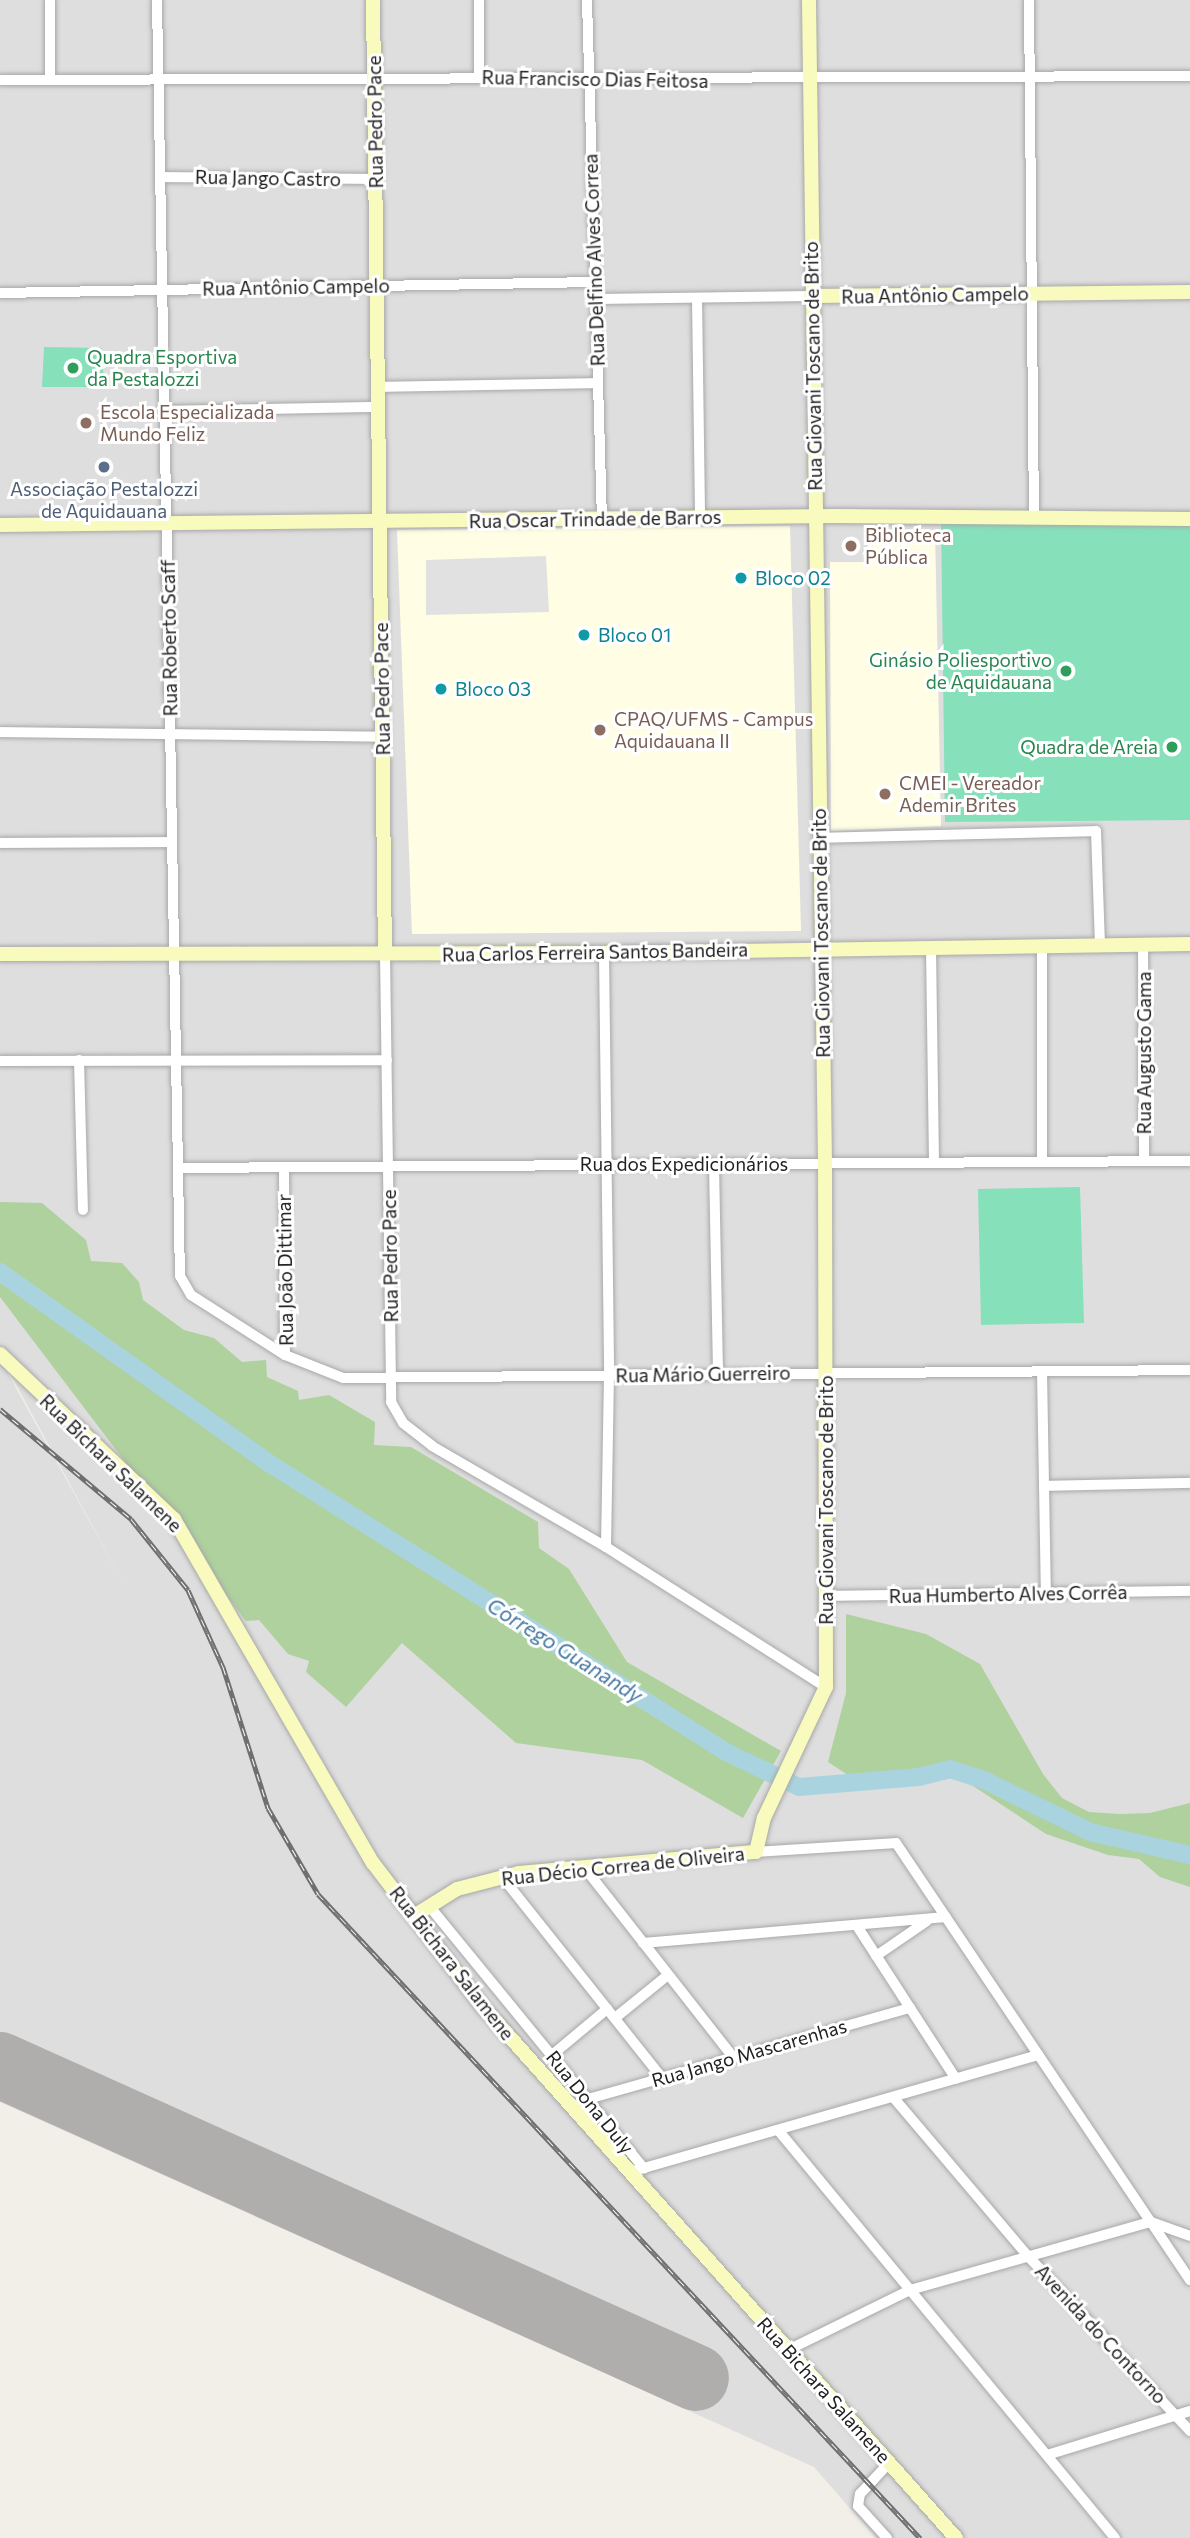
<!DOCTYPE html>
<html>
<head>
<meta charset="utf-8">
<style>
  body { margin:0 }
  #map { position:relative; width:1190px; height:2538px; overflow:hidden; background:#f2eee8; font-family:Commissioner,sans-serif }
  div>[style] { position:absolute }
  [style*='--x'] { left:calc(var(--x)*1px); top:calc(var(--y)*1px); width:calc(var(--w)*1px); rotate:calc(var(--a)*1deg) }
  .residential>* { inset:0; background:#dfdede }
  .education>* { inset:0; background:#fffee4 }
  .forest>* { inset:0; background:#aed19d }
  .pitch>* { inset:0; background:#86e1bb }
  .parking>* { inset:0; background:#e1e1e1 }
  .river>* { height:18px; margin:-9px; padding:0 9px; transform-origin:9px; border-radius:9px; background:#a9d4df }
  .runway>* { height:66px; margin:-33px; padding:0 33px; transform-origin:33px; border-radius:33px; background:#b0aeac }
  .roads { filter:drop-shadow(0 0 2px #a8a8a8) drop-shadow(0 0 2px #a8a8a8) }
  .street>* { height:10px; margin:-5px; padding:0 5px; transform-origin:5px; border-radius:5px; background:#fff }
  .secondary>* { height:14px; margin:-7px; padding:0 7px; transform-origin:7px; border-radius:7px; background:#f9fabe }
  .rail>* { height:5px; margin-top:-2.5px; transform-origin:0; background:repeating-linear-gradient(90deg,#fff 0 8px,#6f6f6f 0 16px); box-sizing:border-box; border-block:2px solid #6f6f6f }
  .dots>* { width:19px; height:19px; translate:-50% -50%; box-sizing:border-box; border:4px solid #fff; border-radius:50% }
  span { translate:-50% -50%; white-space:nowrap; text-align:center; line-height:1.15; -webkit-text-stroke:6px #fff; paint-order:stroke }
  .street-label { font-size:19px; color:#212121 }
  .leisure-label { font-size:19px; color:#27864d }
  .left { translate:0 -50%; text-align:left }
  .right { translate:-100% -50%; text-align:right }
  .education-label { font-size:19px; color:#785e54 }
  .service-label { font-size:19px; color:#4e5e75 }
  .culture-label { font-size:19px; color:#0d838f }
  .water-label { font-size:21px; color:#4577a3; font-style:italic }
</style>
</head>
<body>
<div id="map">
  <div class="residential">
    <div style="clip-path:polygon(0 0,1190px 0,1190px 2538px,876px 2538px,814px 2467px,0 2102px,0 1359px,124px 1584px,0 1355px)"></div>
  </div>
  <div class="education">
    <div style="clip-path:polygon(790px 526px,801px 931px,412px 934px,397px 530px)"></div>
    <div style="clip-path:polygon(869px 530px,935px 530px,941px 826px,831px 831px,830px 562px,869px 562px)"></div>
  </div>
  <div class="forest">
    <div style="clip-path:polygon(0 1202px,42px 1203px,86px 1240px,91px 1261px,122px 1263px,139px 1282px,143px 1300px,184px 1330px,214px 1338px,242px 1362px,266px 1360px,267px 1377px,298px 1391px,299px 1400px,329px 1395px,375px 1422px,374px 1445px,411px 1447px,538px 1522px,539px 1548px,569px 1569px,627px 1662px,781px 1751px,743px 1818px,642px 1760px,516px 1743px,402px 1643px,346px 1707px,306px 1672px,309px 1661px,288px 1654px,259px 1620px,246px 1621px,0 1297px)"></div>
    <div style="clip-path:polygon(846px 1614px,926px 1634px,980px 1664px,1043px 1774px,1062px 1798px,1089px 1812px,1120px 1814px,1150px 1813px,1190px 1803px,1190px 1887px,1160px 1877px,1139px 1859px,1108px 1855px,1046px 1834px,970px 1784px,942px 1772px,912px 1769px,854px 1779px,828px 1762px,846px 1693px)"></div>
  </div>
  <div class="pitch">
    <div style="clip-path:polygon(44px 347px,102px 348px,104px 387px,42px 387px)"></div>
    <div style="clip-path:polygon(1190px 520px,1190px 820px,945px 822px,941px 522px)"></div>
    <div style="clip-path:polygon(1080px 1187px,1084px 1323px,981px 1325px,978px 1189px)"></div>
  </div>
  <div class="parking">
    <div style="clip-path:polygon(546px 556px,549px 612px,426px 615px,426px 560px)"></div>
  </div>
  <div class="river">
    <div style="--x:0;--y:1272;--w:334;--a:35.4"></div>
    <div style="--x:272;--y:1465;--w:537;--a:32.3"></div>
    <div style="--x:726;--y:1752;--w:81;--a:25.6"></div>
    <div style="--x:799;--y:1787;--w:120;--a:-4.8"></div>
    <div style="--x:919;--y:1777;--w:32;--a:-14"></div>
    <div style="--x:950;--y:1769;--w:36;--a:18"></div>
    <div style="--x:984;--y:1780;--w:118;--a:26.1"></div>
    <div style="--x:1090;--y:1832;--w:103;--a:13"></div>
  </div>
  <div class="runway">
    <div style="--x:0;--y:2065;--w:763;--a:24.21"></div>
  </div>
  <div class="roads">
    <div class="street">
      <div style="--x:50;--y:0;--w:80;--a:90"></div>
      <div style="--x:157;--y:0;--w:1276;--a:88.97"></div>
      <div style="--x:180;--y:1276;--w:22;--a:60"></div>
      <div style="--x:191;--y:1295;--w:112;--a:32.6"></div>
      <div style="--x:479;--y:0;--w:78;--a:90"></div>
      <div style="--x:587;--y:0;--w:520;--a:88.35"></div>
      <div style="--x:1029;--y:0;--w:517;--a:89.45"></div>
      <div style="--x:0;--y:80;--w:1190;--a:-0.19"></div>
      <div style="--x:160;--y:177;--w:216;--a:0.5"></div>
      <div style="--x:0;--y:293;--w:592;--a:-1.06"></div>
      <div style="--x:697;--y:298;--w:220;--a:89.2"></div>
      <div style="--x:596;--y:299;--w:215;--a:-0.8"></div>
      <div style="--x:378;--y:387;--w:220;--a:-1"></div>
      <div style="--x:165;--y:411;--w:213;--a:-1.1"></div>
      <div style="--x:0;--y:732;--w:382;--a:0.7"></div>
      <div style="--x:819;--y:838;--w:277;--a:-1.4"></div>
      <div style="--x:1096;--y:831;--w:115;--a:88"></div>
      <div style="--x:0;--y:843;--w:172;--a:-0.3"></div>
      <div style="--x:1143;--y:945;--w:216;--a:89.7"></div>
      <div style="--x:931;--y:948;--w:214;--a:89.2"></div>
      <div style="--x:604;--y:953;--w:422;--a:89.3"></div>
      <div style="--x:609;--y:1375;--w:172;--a:91"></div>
      <div style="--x:385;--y:954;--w:448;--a:89.2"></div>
      <div style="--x:391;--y:1402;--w:24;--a:60"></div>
      <div style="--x:403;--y:1423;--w:37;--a:38"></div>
      <div style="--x:432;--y:1446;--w:201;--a:30.1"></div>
      <div style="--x:606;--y:1547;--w:261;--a:32.5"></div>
      <div style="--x:79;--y:1060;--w:150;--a:88.5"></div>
      <div style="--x:0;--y:1061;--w:387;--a:-0.1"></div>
      <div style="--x:1042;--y:1162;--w:216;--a:-90"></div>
      <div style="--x:714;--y:1164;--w:210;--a:88.9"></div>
      <div style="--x:284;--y:1167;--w:188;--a:89.7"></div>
      <div style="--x:285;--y:1355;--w:62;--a:21.6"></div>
      <div style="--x:343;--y:1378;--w:847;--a:-0.54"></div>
      <div style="--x:178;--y:1168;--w:1012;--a:-0.4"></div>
      <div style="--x:1042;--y:1371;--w:222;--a:89"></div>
      <div style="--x:1044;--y:1486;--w:146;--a:-1.2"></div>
      <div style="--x:826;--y:1596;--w:364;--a:-0.8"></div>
      <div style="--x:756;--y:1852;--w:140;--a:-3.7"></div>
      <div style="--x:896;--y:1843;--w:457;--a:56.1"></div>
      <div style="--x:1151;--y:2222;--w:41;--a:19.7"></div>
      <div style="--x:584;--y:1867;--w:241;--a:51.9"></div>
      <div style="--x:503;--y:1878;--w:256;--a:51.5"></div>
      <div style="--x:430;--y:1907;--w:338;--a:50.7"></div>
      <div style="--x:857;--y:1926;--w:182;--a:57.1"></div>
      <div style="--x:643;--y:1943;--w:304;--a:-4.9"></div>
      <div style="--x:876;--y:1956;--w:62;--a:-34.5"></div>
      <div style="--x:615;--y:2018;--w:68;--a:-39.1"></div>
      <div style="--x:552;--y:2055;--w:72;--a:-39.9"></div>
      <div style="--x:893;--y:2097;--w:207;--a:49.7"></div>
      <div style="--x:1027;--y:2255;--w:240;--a:47.2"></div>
      <div style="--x:588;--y:2099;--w:335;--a:-15.8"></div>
      <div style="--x:778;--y:2130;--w:529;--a:50.44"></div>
      <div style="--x:630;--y:2172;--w:425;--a:-16"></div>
      <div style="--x:788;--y:2350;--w:136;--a:-26.2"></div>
      <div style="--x:910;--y:2290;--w:250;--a:-15.8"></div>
      <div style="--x:1151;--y:2222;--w:70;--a:56.1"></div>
      <div style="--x:1047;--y:2455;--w:150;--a:-17.1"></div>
      <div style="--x:887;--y:2538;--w:43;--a:-132.2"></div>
      <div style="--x:858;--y:2506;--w:12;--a:-81"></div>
      <div style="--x:860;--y:2494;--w:42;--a:-46.9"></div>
    </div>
    <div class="secondary">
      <div style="--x:373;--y:0;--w:954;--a:89.28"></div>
      <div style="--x:811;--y:296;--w:379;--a:-0.6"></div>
      <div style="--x:0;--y:525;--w:834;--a:-0.62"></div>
      <div style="--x:834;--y:516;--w:356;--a:0.5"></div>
      <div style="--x:0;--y:954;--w:604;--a:-0.09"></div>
      <div style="--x:604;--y:953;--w:586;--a:-0.88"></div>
      <div style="--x:0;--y:1354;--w:240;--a:43.5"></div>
      <div style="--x:174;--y:1519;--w:397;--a:60"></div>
      <div style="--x:373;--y:1863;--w:183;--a:52.6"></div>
      <div style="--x:484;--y:2008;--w:710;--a:48.31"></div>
      <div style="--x:414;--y:1916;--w:51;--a:-32.1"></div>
      <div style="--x:457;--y:1889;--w:64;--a:-14.5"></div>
      <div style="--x:519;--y:1873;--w:238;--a:-5.1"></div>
      <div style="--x:756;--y:1852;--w:35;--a:-77"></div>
      <div style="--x:764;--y:1818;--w:145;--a:-64.7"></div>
      <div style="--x:826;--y:1687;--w:524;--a:-90.11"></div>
      <div style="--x:825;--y:1163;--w:1163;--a:-90.79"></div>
    </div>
  </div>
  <div class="rail">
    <div style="--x:0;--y:1409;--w:171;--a:40"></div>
    <div style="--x:131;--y:1519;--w:91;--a:51.2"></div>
    <div style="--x:188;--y:1590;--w:85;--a:65.6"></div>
    <div style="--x:223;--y:1667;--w:148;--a:72.3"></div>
    <div style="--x:268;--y:1808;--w:99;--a:59.8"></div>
    <div style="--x:318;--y:1894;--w:882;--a:46.93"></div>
  </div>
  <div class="dots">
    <div style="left:73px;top:368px;background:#2e9e5b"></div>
    <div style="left:86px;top:423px;background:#8d6e63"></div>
    <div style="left:104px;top:467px;background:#5c6f8a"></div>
    <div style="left:851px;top:546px;background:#8d6e63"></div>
    <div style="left:741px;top:578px;background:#0f9aa8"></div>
    <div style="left:584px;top:635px;background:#0f9aa8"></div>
    <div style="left:1066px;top:671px;background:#2e9e5b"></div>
    <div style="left:441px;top:689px;background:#0f9aa8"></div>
    <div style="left:600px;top:730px;background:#8d6e63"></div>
    <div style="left:1172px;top:747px;background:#2e9e5b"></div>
    <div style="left:885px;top:794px;background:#8d6e63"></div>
  </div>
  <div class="street-label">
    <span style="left:595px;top:79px;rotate:1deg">Rua Francisco Dias Feitosa</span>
    <span style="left:375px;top:122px;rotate:-91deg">Rua Pedro Pace</span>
    <span style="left:268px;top:178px;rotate:1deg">Rua Jango Castro</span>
    <span style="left:594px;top:260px;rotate:-92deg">Rua Delfino Alves Correa</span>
    <span style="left:296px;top:287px;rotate:-1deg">Rua Antônio Campelo</span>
    <span style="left:935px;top:295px;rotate:-1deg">Rua Antônio Campelo</span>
    <span style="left:813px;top:366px;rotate:-91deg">Rua Giovani Toscano de Brito</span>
    <span style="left:595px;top:519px;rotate:-1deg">Rua Oscar Trindade de Barros</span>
    <span style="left:169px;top:638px;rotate:-91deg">Rua Roberto Scaff</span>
    <span style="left:382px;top:689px;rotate:-91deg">Rua Pedro Pace</span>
    <span style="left:821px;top:933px;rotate:-91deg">Rua Giovani Toscano de Brito</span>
    <span style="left:595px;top:952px;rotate:-1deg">Rua Carlos Ferreira Santos Bandeira</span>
    <span style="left:1144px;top:1053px;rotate:-90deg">Rua Augusto Gama</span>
    <span style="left:684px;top:1164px">Rua dos Expedicionários</span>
    <span style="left:390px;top:1256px;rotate:-91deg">Rua Pedro Pace</span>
    <span style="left:285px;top:1270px;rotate:-91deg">Rua João Dittimar</span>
    <span style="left:703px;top:1374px;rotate:-1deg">Rua Mário Guerreiro</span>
    <span style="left:111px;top:1463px;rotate:44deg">Rua Bichara Salamene</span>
    <span style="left:826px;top:1500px;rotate:-90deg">Rua Giovani Toscano de Brito</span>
    <span style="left:1008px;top:1594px;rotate:-1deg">Rua Humberto Alves Corrêa</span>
    <span style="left:623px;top:1866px;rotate:-6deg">Rua Décio Correa de Oliveira</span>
    <span style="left:452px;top:1963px;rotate:52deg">Rua Bichara Salamene</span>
    <span style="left:749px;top:2053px;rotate:-16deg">Rua Jango Mascarenhas</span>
    <span style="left:590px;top:2102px;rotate:51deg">Rua Dona Duly</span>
    <span style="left:1101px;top:2334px;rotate:47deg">Avenida do Contorno</span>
    <span style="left:824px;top:2390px;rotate:48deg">Rua Bichara Salamene</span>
  </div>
  <div class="leisure-label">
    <span class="left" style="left:87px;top:368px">Quadra Esportiva<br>da Pestalozzi</span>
    <span class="right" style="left:1052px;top:671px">Ginásio Poliesportivo<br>de Aquidauana</span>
    <span class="right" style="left:1158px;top:747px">Quadra de Areia</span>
  </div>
  <div class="education-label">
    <span class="left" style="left:100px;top:423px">Escola Especializada<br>Mundo Feliz</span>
    <span class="left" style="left:865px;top:546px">Biblioteca<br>Pública</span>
    <span class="left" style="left:614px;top:730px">CPAQ/UFMS - Campus<br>Aquidauana II</span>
    <span class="left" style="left:899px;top:794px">CMEI - Vereador<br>Ademir Brites</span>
  </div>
  <div class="service-label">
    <span style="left:104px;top:500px">Associação Pestalozzi<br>de Aquidauana</span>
  </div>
  <div class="culture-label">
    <span class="left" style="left:755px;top:578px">Bloco 02</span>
    <span class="left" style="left:598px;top:635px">Bloco 01</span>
    <span class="left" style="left:455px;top:689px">Bloco 03</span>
  </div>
  <div class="water-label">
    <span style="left:565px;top:1650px;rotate:32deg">Córrego Guanandy</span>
  </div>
</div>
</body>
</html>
